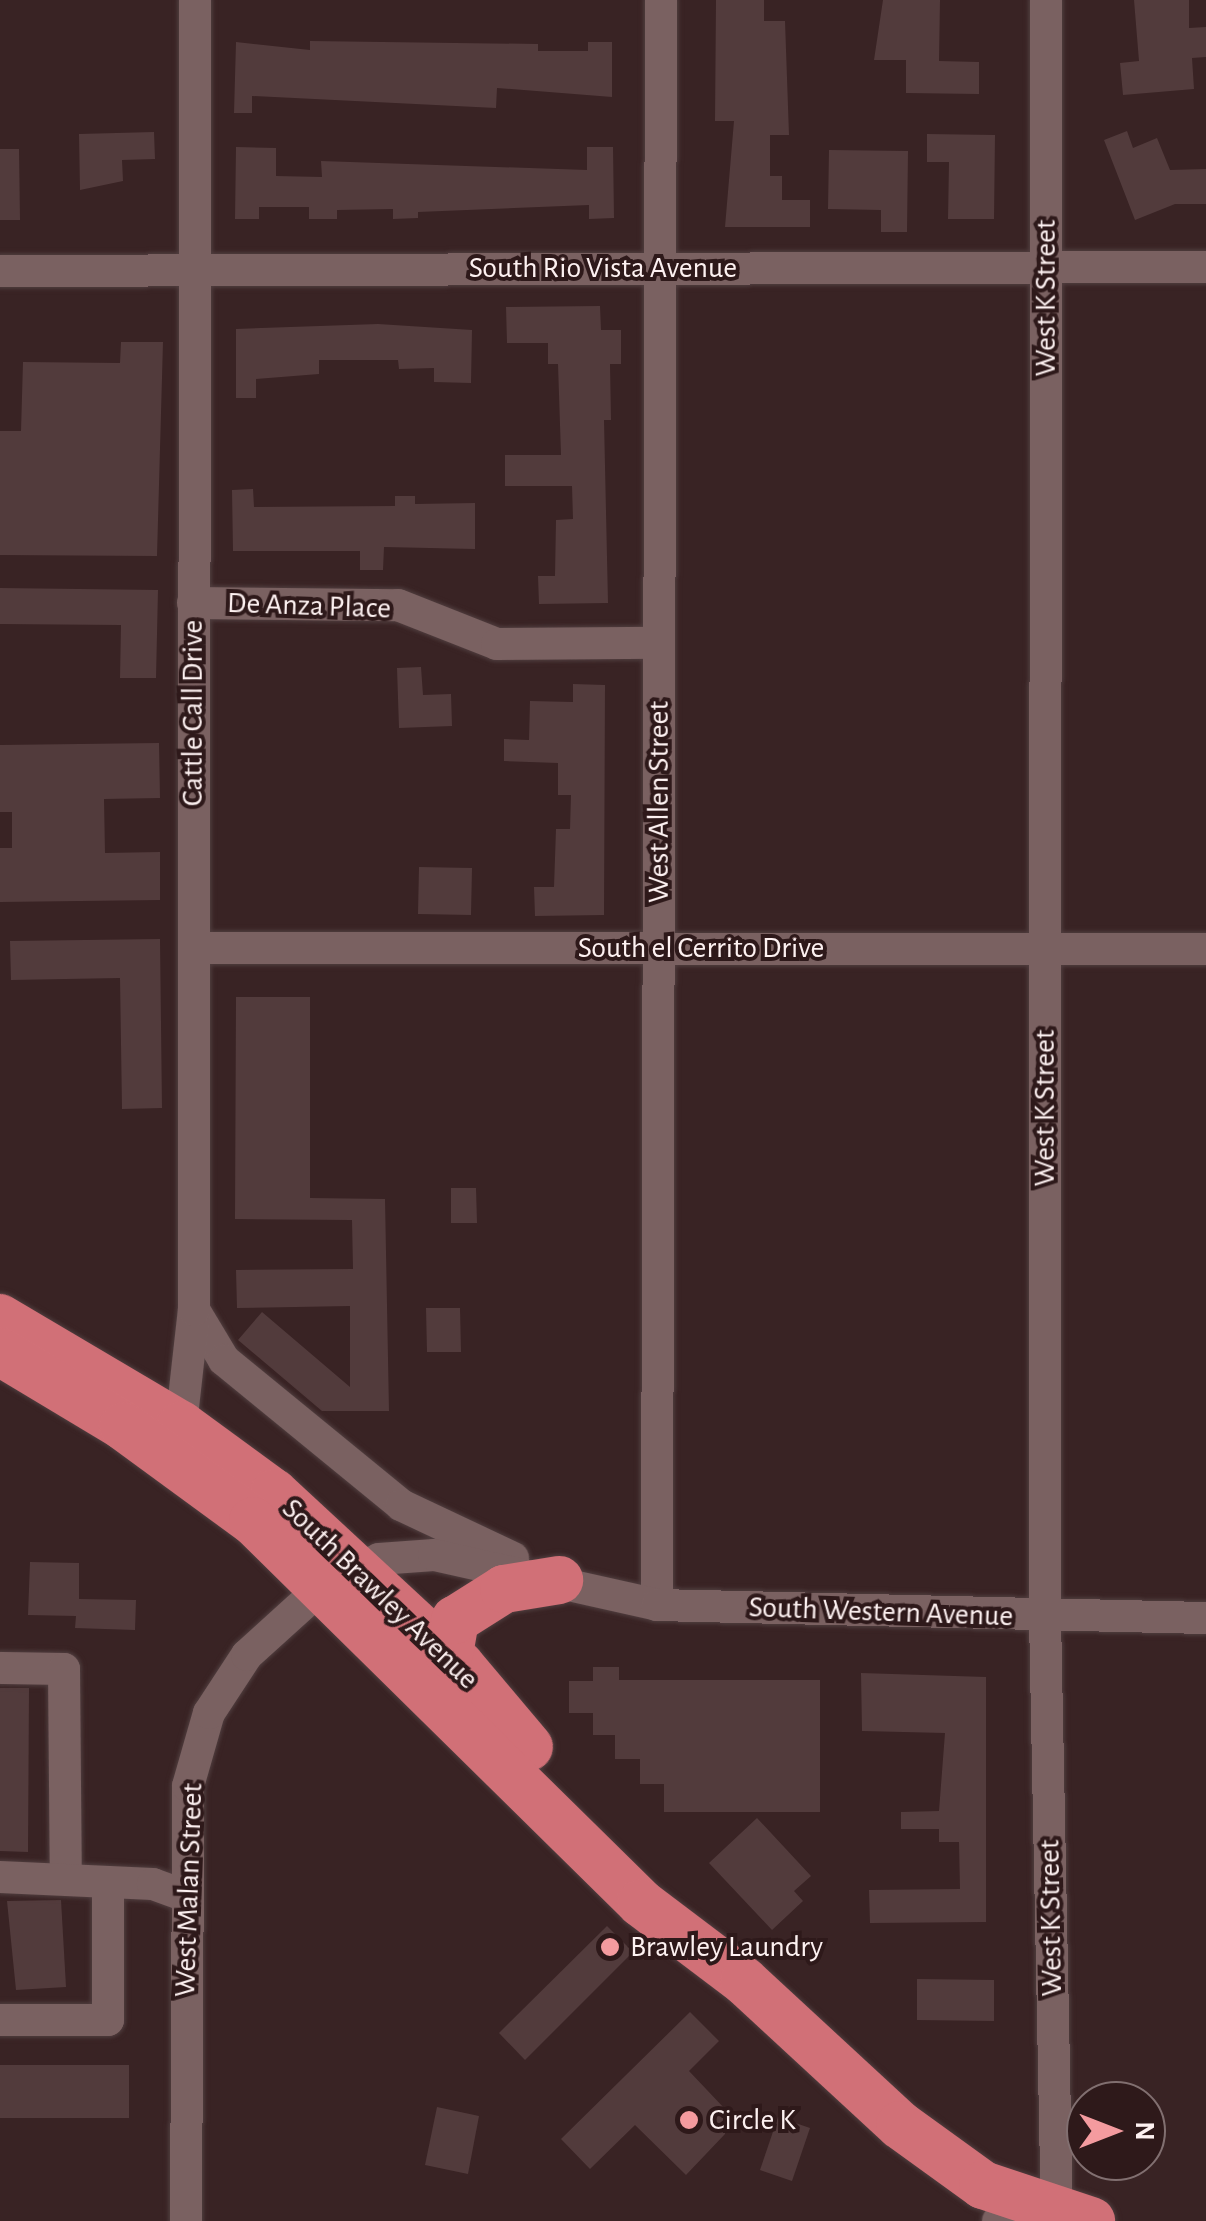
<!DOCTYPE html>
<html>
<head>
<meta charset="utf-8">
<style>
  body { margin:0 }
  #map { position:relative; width:1206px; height:2221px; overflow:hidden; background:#392324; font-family:"Alegreya Sans",sans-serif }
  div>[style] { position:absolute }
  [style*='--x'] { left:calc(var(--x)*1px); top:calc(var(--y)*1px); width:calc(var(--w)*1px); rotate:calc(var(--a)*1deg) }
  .building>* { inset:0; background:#523b3c }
  .roads { filter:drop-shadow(0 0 2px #503e3f) drop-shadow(0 0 2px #503e3f) }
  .minor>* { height:32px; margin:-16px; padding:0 16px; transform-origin:16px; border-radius:16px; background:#7a6161 }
  .highway>* { height:48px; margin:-24px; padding:0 24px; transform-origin:24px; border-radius:24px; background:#d17077 }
  .dots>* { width:28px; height:28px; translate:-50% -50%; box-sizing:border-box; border:5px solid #2e191a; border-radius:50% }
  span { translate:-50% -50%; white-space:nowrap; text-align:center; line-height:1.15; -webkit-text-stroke:8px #2e191a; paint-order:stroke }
  .street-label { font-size:30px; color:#fdf1f1 }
  .poi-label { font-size:30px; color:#fdf1f1 }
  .left { translate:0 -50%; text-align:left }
  .north { position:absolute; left:1066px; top:2081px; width:100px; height:100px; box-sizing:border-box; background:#2e191a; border:2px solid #816f70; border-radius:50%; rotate:90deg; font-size:28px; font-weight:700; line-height:40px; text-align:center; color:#fdf1f1 }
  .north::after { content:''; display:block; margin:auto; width:35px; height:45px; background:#f49b9f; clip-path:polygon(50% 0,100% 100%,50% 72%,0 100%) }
</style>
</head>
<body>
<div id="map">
  <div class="building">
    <div style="clip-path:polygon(716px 0,764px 0,764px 21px,785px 21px,789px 135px,770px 135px,770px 176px,782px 176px,782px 200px,810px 200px,810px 227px,725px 227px,734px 121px,715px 121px)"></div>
    <div style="clip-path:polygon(883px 0,940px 0,939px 61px,979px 62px,979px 94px,906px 93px,906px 60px,874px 60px)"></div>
    <div style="clip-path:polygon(1134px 0,1189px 0,1189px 28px,1206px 27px,1206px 57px,1192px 58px,1194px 89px,1123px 95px,1120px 63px,1139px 61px)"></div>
    <div style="clip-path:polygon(310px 41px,538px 44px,538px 51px,588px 51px,588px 42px,612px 42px,612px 97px,497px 88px,496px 108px,252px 96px,252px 113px,234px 113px,236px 42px,310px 50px)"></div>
    <div style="clip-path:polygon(1127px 131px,1133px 148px,1157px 138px,1170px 170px,1206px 169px,1206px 204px,1175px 204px,1135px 220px,1104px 140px)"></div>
    <div style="clip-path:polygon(154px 132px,155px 159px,122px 160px,123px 181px,80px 190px,79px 134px)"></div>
    <div style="clip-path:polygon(927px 134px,995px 135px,994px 219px,948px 219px,949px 162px,927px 162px)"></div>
    <div style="clip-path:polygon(236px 147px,276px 148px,276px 176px,322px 177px,321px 161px,587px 170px,587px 147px,613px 147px,614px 218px,589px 219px,589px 205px,418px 212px,418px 218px,393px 219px,393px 209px,337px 210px,337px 219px,309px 219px,309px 207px,259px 207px,259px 219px,235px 219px)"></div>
    <div style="clip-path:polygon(0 149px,19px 149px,20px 220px,0 220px)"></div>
    <div style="clip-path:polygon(829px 150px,908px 151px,907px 232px,881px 232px,881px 210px,828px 209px)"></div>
    <div style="clip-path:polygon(600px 306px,601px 330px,621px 330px,621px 364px,610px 364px,611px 420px,604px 420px,608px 603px,539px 604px,538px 576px,555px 576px,556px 520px,573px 519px,572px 486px,505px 486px,505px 455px,561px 455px,558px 364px,548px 364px,548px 343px,507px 343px,506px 307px)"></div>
    <div style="clip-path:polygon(378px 324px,472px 330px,471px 383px,434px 382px,434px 368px,399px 369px,398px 360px,319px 360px,319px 374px,256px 379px,256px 398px,236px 398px,236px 329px)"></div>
    <div style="clip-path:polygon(121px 342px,163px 342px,157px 556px,0 555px,0 431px,21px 431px,23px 362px,120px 363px)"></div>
    <div style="clip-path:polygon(253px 489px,254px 507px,395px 506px,395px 496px,415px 496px,415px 504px,475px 503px,475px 549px,384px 547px,383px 570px,360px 570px,360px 551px,233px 551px,232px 490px)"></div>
    <div style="clip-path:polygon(0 588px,158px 590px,156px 678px,120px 678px,121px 625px,0 624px)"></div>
    <div style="clip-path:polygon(421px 667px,423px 695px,451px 694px,452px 726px,399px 728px,397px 668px)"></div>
    <div style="clip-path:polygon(573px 684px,605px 685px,604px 915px,535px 916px,534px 887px,554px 887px,556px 829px,570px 829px,571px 795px,558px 795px,558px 763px,504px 761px,504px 739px,529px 740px,530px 701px,573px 702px)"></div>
    <div style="clip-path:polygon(159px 743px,160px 798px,104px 799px,105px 853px,160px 852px,160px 900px,0 902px,0 848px,12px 848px,12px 812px,0 812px,0 745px)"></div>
    <div style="clip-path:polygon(419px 867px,472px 868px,471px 915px,418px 914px)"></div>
    <div style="clip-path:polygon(160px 939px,162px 1108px,122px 1109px,120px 978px,11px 980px,10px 941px)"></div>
    <div style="clip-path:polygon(236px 997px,310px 997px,310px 1198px,385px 1199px,389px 1411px,322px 1411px,238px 1340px,262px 1312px,350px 1387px,350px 1306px,237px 1308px,236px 1270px,353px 1269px,352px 1220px,235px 1219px)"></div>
    <div style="clip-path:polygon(451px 1188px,476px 1188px,477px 1223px,451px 1223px)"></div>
    <div style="clip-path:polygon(426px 1308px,460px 1308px,461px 1352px,427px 1352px)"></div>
    <div style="clip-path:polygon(30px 1562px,79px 1563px,79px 1599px,136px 1600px,135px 1630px,75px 1628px,76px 1616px,28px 1615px)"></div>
    <div style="clip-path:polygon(593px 1667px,619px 1667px,619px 1680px,820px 1680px,820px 1812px,664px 1812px,664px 1784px,640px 1784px,640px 1759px,615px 1759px,615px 1735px,593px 1735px,593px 1713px,569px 1713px,569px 1681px,593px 1681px)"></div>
    <div style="clip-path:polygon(861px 1673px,986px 1677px,986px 1922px,870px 1923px,869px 1890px,960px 1889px,959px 1842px,939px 1842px,939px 1829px,901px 1829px,901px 1812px,939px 1811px,945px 1733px,862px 1731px)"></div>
    <div style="clip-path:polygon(0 1688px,29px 1688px,28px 1852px,0 1851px)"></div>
    <div style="clip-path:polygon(757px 1818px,811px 1876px,794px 1891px,803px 1901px,772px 1930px,709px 1863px)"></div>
    <div style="clip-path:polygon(61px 1900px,66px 1987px,16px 1990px,7px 1901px)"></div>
    <div style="clip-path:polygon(607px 1926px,633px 1952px,525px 2060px,499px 2033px)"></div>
    <div style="clip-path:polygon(917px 1979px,994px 1980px,994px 2021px,917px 2020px)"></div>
    <div style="clip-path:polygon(690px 2012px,719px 2041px,689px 2071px,725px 2109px,725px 2134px,686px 2175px,635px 2125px,590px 2169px,561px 2139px)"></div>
    <div style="clip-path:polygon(0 2065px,129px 2065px,129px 2118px,0 2118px)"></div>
    <div style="clip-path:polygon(437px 2107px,479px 2116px,468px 2174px,425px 2165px)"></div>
    <div style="clip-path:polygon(778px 2117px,810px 2128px,792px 2181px,760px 2170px)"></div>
  </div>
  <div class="roads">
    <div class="minor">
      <div style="--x:1046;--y:0;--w:1617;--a:90.04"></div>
      <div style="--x:1045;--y:1617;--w:604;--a:88.86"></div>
      <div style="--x:0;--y:271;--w:1206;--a:-0.19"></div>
      <div style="--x:193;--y:603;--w:205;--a:0.6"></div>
      <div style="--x:398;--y:605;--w:106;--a:21.5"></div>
      <div style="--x:497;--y:644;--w:162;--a:-0.4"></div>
      <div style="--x:195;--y:948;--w:1011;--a:0.06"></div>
      <div style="--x:194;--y:1310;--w:58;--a:59"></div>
      <div style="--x:224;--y:1360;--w:229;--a:39.3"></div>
      <div style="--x:401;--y:1505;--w:124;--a:25.3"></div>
      <div style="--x:181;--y:1425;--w:116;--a:-83.6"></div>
      <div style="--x:194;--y:1310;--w:1310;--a:-89.96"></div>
      <div style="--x:657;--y:1605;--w:1605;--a:-89.86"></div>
      <div style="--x:0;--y:1668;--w:64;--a:0.9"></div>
      <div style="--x:64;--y:1669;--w:210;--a:89.5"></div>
      <div style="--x:0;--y:1877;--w:153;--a:2.6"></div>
      <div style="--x:153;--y:1884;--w:35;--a:20"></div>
      <div style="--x:0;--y:2020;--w:108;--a:0"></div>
      <div style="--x:108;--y:2020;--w:138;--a:-90"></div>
      <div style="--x:186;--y:2221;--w:435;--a:-89.7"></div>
      <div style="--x:188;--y:1786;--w:76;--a:-74"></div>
      <div style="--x:209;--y:1713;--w:69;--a:-56.8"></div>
      <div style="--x:247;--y:1655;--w:103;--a:-42.2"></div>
      <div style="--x:323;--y:1586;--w:62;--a:-25.7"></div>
      <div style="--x:379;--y:1559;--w:55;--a:-4.2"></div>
      <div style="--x:434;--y:1555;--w:229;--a:12.6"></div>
      <div style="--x:657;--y:1605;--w:549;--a:1.36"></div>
      <div style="--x:998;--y:2221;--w:56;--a:-5.1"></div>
    </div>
    <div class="highway">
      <div style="--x:0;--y:1318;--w:210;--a:30.6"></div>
      <div style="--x:181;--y:1425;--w:115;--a:36.2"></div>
      <div style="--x:274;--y:1493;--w:253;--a:42.8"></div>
      <div style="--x:460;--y:1665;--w:107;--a:49.9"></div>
      <div style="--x:0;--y:1352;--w:144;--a:31"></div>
      <div style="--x:123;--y:1426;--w:161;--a:36.2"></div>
      <div style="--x:253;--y:1521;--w:544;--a:44.55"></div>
      <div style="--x:641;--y:1903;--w:129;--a:37.1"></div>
      <div style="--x:744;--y:1981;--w:212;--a:42.7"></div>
      <div style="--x:900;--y:2125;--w:102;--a:35.9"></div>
      <div style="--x:983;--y:2185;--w:114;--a:18.4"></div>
      <div style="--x:449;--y:1654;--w:35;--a:-80"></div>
      <div style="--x:455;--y:1620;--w:58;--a:-32.3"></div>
      <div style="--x:504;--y:1589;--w:56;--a:-9.3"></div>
    </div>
  </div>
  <div class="dots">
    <div style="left:610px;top:1947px;background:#f49b9f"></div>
    <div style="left:689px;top:2120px;background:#f49b9f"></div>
  </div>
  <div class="street-label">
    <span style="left:603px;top:268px">South Rio Vista Avenue</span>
    <span style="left:1046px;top:298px;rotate:-90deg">West K Street</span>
    <span style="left:309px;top:606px;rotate:2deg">De Anza Place</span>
    <span style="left:193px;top:713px;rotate:-90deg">Cattle Call Drive</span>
    <span style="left:659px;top:802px;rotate:-90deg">West Allen Street</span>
    <span style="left:701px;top:948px">South el Cerrito Drive</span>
    <span style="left:1045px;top:1108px;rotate:-90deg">West K Street</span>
    <span style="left:380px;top:1594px;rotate:44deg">South Brawley Avenue</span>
    <span style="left:881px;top:1612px;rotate:2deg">South Western Avenue</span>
    <span style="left:189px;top:1890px;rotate:-88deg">West Malan Street</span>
    <span style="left:1051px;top:1918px;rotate:-91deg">West K Street</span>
  </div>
  <div class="poi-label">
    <span class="left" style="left:630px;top:1947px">Brawley Laundry</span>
    <span class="left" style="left:709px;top:2120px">Circle K</span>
  </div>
  <div class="north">N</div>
</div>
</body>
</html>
